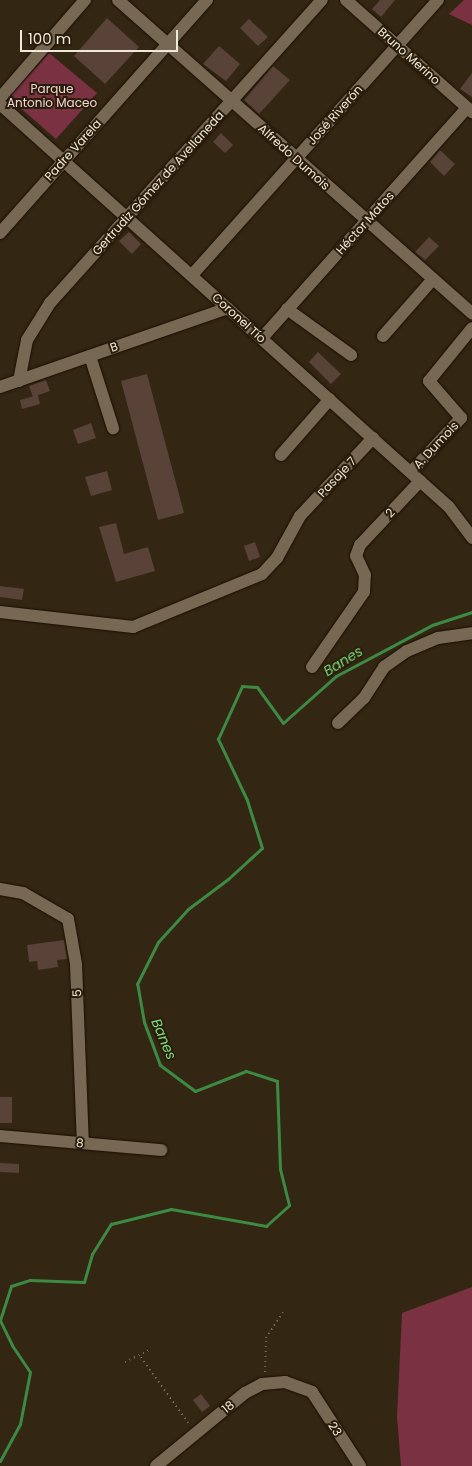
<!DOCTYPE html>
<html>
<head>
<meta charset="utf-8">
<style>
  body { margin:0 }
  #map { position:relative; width:472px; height:1466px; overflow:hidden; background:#332613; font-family:Poppins,sans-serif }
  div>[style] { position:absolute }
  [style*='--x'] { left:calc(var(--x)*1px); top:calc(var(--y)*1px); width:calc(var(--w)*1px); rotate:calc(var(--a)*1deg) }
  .green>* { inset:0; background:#7a3242 }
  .stream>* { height:3px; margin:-1.5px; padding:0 1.5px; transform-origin:1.5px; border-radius:1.5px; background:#3c8a44 }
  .building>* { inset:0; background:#594238 }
  .path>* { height:2px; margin-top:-1px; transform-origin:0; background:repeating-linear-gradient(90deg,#756a59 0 1px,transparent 0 5px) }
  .roads { filter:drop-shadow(0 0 1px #1a0f00) drop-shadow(0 0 1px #1a0f00) }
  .minor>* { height:12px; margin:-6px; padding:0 6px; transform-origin:6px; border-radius:6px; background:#776853 }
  span { translate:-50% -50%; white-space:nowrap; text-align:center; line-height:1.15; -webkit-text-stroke:4px #291d09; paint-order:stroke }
  .street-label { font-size:12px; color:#f0e8dc }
  .park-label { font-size:12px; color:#f2d6da }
  .water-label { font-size:14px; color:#78dd80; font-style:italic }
  .scale { position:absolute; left:20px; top:30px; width:158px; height:22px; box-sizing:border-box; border:2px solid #f0e8dc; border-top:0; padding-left:6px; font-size:15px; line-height:18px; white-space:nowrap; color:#f0e8dc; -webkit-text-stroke:4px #291d09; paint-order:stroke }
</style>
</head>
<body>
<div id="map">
  <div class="green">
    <div style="clip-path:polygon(464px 0,472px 0,472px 25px,449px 14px)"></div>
    <div style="clip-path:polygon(49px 53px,97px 93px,56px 139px,9px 98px)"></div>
    <div style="clip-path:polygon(472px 1287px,472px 1466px,401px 1466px,397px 1417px,402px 1313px)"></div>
  </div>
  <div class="stream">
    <div style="--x:0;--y:1461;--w:42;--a:-61.6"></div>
    <div style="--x:20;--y:1424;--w:53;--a:-79.1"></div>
    <div style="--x:30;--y:1372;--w:32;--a:-124"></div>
    <div style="--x:12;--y:1345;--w:28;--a:-116"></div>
    <div style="--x:0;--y:1320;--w:36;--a:-72"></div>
    <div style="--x:11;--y:1286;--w:20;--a:-18"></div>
    <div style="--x:30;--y:1280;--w:54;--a:2.1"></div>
    <div style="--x:84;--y:1282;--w:29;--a:-74"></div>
    <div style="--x:92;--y:1254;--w:36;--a:-58"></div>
    <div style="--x:111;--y:1224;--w:62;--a:-14"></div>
    <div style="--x:171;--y:1209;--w:97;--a:10.1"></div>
    <div style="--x:266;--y:1226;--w:31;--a:-42"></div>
    <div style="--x:289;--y:1205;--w:37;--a:-104"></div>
    <div style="--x:280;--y:1169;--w:88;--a:-92"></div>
    <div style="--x:277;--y:1081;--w:33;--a:-162"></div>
    <div style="--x:246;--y:1071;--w:55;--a:158.6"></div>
    <div style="--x:195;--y:1091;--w:44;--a:-143.4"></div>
    <div style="--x:160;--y:1065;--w:46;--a:-110.4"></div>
    <div style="--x:144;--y:1022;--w:39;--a:-100"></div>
    <div style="--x:137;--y:984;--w:47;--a:-63.4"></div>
    <div style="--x:158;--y:942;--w:45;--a:-47.7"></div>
    <div style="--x:188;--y:909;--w:50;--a:-36.9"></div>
    <div style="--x:228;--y:879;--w:46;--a:-42.4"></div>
    <div style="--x:262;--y:848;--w:50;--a:-107.4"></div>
    <div style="--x:247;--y:800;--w:68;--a:-115.4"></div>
    <div style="--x:218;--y:739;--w:58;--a:-65.6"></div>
    <div style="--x:242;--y:686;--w:15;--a:4"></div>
    <div style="--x:257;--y:687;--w:44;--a:54.2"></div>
    <div style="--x:283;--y:723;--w:71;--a:-41.6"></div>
    <div style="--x:336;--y:676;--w:109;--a:-28"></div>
    <div style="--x:432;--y:625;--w:42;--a:-18"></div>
  </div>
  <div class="building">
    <div style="clip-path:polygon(380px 0,395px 0,381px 17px,372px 9px)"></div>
    <div style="clip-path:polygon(107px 18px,139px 47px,105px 84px,74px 56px)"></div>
    <div style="clip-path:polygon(249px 19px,268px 37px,258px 46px,240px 28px)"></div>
    <div style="clip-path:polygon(219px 46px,240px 64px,226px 81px,203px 64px)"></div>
    <div style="clip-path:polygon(273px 66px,290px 80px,259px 114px,244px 100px)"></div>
    <div style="clip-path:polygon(472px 73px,472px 97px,460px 89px)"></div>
    <div style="clip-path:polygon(221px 133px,233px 145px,225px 153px,213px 142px)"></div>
    <div style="clip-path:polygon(440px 150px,455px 164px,444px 176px,430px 162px)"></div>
    <div style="clip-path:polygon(129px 232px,141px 244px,132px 254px,119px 241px)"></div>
    <div style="clip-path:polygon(429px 237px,439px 246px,425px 260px,415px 252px)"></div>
    <div style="clip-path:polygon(318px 352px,341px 374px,331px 384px,309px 362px)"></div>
    <div style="clip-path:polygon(147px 374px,184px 513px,158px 520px,121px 381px)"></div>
    <div style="clip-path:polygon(46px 380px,50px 391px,33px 397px,29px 386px)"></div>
    <div style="clip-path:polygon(38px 395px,40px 404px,22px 409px,20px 400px)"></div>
    <div style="clip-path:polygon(91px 423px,96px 438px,78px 444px,73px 430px)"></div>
    <div style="clip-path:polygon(107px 471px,112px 490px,91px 496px,85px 477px)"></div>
    <div style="clip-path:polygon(116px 523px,124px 554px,148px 547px,155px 571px,116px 582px,99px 527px)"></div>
    <div style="clip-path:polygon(255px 542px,260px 557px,249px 561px,244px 546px)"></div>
    <div style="clip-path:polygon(0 586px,24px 589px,22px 600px,0 597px)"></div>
    <div style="clip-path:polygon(64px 940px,67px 959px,57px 960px,58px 967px,38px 970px,37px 961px,29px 962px,27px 945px)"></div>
    <div style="clip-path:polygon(0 1097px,12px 1097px,12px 1123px,0 1123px)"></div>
    <div style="clip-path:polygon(0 1163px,19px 1164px,19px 1173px,0 1172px)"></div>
    <div style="clip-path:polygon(201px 1394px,210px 1406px,202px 1412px,193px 1400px)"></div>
  </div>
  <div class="path">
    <div style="--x:141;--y:1357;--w:81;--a:54.5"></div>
    <div style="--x:125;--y:1362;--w:28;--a:-26"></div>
    <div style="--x:265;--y:1372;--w:34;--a:-88"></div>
    <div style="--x:266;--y:1338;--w:31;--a:-57"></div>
  </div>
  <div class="roads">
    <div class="minor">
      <div style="--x:118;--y:0;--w:473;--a:41.5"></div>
      <div style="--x:346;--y:0;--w:169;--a:41.6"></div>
      <div style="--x:0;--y:98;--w:130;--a:-49.1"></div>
      <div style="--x:0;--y:104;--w:603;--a:41.91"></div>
      <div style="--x:449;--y:507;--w:39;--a:53"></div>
      <div style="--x:0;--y:233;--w:312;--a:-48.4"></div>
      <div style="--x:192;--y:275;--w:369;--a:-48.2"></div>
      <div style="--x:287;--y:309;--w:79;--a:35.7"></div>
      <div style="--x:383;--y:336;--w:76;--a:-48.7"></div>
      <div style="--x:262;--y:338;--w:308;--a:-48.3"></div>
      <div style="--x:90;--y:356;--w:76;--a:72.3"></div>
      <div style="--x:19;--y:381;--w:42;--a:-79"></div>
      <div style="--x:27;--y:340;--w:44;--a:-58.1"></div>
      <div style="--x:50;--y:303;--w:407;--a:-48.1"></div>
      <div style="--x:0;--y:387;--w:241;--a:-19.1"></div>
      <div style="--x:281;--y:455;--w:74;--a:-48.8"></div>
      <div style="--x:411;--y:472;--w:74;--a:-47.2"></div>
      <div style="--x:461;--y:418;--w:49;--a:-130.9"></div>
      <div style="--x:429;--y:381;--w:68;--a:-50.9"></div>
      <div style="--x:0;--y:612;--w:134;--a:6.4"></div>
      <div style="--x:133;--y:627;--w:139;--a:-22.3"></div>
      <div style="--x:262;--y:574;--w:22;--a:-47"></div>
      <div style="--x:277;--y:558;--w:48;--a:-61.3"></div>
      <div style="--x:300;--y:516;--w:107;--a:-46.9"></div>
      <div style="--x:312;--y:667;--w:91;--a:-55.3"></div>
      <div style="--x:364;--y:592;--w:17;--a:-87"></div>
      <div style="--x:365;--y:575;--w:21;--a:-115"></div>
      <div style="--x:356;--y:556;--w:12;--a:-70"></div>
      <div style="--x:360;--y:545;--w:88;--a:-46.8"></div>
      <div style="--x:338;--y:723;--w:36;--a:-44"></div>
      <div style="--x:364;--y:698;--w:37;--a:-57"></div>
      <div style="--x:384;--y:667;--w:28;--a:-35"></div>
      <div style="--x:407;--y:651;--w:34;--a:-23"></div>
      <div style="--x:438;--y:638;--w:34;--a:-8"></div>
      <div style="--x:0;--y:889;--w:23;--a:10"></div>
      <div style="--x:23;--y:893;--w:52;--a:30"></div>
      <div style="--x:68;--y:919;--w:46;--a:79.9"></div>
      <div style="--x:76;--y:964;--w:179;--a:87.8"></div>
      <div style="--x:0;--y:1136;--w:162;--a:5"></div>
      <div style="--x:156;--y:1466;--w:115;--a:-39.4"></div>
      <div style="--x:245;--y:1393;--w:19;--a:-28"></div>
      <div style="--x:262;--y:1384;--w:23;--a:-5"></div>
      <div style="--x:285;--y:1382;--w:29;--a:20"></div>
      <div style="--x:312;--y:1392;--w:88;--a:57"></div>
    </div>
  </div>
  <div class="street-label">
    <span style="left:409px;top:56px;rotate:42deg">Bruno Merino</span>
    <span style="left:335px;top:115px;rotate:-48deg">José Riverón</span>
    <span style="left:73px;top:150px;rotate:-48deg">Padre Varela</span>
    <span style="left:294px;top:157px;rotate:42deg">Alfredo Dumois</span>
    <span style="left:158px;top:183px;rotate:-48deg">Gertrudiz Gómez de Avellaneda</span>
    <span style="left:365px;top:223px;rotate:-48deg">Héctor Matos</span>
    <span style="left:239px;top:318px;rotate:42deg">Coronel Tío</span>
    <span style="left:114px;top:347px;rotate:-19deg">B</span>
    <span style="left:436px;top:445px;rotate:-47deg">A. Dumois</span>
    <span style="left:337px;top:477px;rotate:-47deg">Pasaje 7</span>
    <span style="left:390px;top:513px;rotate:-47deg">2</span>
    <span style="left:77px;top:993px;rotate:-92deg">5</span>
    <span style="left:80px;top:1143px;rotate:5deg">8</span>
    <span style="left:228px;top:1407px;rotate:-39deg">18</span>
    <span style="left:335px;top:1429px;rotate:58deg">23</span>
  </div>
  <div class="park-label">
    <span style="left:52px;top:96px">Parque<br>Antonio Maceo</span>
  </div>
  <div class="water-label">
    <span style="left:343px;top:661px;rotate:-32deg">Banes</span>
    <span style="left:164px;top:1039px;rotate:67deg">Banes</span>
  </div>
  <div class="scale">100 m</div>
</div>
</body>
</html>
